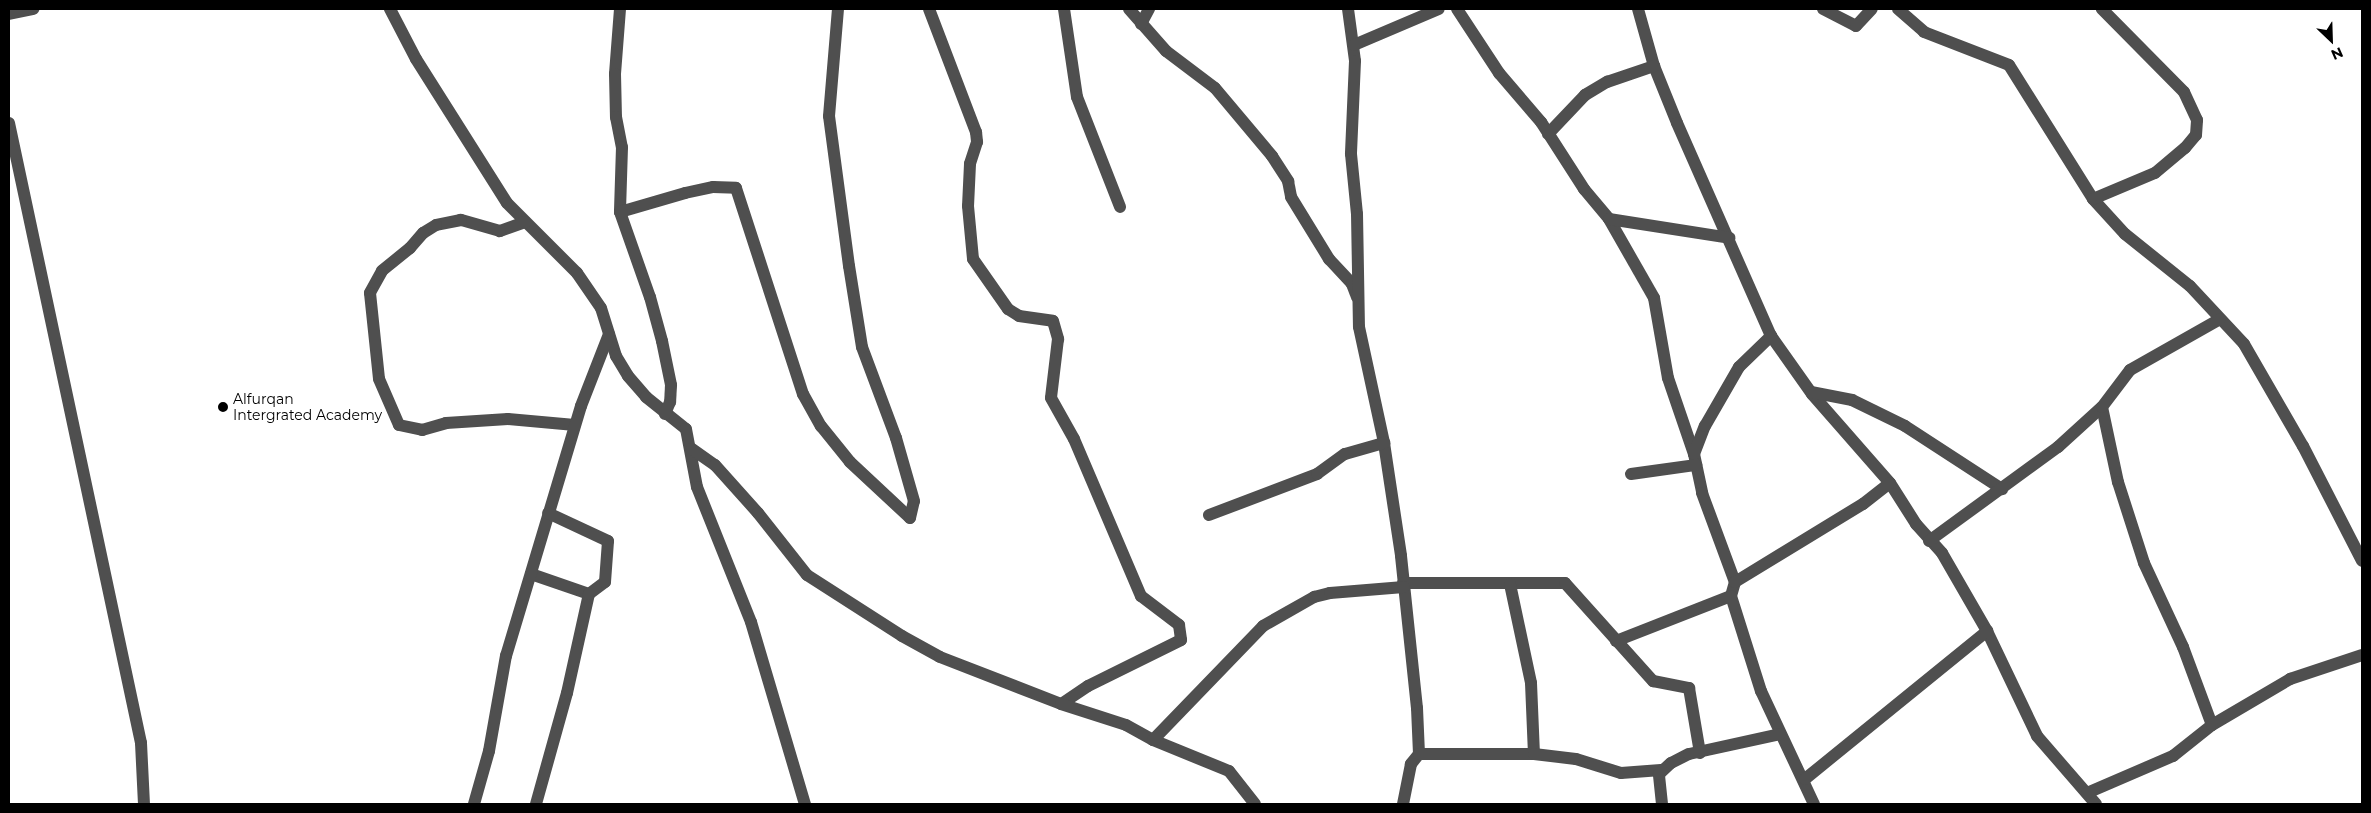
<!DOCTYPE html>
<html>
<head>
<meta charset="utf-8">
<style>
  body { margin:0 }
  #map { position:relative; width:2371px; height:813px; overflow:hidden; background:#fff; font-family:Montserrat,sans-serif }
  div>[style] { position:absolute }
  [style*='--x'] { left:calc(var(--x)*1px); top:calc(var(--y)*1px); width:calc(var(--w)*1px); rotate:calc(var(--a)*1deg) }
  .minor>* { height:12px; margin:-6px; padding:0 6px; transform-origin:6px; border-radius:6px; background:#4f4f4f }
  .dots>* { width:14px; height:14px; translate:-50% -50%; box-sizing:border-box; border:2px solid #fff; border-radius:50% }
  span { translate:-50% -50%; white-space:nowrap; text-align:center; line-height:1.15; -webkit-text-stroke:4.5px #fff; paint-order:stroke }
  .poi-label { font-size:14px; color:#000 }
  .left { translate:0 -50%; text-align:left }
  .frame { position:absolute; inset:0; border:10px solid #000; pointer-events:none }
  .north { position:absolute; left:2306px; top:15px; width:50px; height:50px; -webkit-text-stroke:4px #fff; paint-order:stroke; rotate:156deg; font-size:14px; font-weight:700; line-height:20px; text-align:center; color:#000 }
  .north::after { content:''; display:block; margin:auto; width:18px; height:22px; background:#000; clip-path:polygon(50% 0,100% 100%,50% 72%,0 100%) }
</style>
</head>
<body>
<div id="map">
  <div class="minor">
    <div style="--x:390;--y:9;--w:56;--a:62.5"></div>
    <div style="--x:416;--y:59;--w:170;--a:57.7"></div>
    <div style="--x:507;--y:203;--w:99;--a:45"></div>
    <div style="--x:577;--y:273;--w:42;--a:55.6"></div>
    <div style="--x:601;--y:308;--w:50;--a:72.6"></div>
    <div style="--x:616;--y:356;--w:23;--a:59"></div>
    <div style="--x:628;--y:376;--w:28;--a:49"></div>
    <div style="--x:646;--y:397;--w:51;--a:38.7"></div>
    <div style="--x:686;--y:429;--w:59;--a:79.3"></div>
    <div style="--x:697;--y:487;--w:145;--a:68.2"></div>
    <div style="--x:751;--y:622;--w:190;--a:73.5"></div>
    <div style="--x:620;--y:9;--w:65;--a:94.4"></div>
    <div style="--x:615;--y:74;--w:43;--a:88.7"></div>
    <div style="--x:616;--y:117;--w:31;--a:79"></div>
    <div style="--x:622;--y:147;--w:65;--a:91.8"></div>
    <div style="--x:620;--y:212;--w:90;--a:70.6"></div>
    <div style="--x:650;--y:297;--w:46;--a:74.7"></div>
    <div style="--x:662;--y:341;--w:45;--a:78.4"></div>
    <div style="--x:671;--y:385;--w:17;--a:93"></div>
    <div style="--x:670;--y:402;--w:13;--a:113"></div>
    <div style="--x:929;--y:9;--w:132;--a:69.1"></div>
    <div style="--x:976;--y:132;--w:10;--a:84"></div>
    <div style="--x:977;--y:142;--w:23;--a:108"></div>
    <div style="--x:970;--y:164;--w:42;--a:92.7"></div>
    <div style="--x:968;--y:206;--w:53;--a:84.6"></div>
    <div style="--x:973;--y:259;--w:61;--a:55"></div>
    <div style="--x:1008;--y:309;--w:13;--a:32"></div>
    <div style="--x:1019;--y:316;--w:34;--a:8"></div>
    <div style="--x:1053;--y:321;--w:19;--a:74"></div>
    <div style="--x:1058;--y:339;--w:59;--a:96.8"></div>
    <div style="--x:1051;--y:398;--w:47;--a:60.7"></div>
    <div style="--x:1074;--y:439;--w:171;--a:66.9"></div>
    <div style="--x:1141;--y:596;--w:48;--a:37.3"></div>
    <div style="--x:1179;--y:625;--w:15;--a:82"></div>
    <div style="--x:1181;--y:640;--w:104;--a:153.7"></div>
    <div style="--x:1088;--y:686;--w:32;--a:146"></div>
    <div style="--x:1064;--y:9;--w:89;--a:81.6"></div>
    <div style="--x:1077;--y:97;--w:118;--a:68.6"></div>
    <div style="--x:1129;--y:9;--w:56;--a:48.6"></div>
    <div style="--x:1166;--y:51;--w:61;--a:37.1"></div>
    <div style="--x:1215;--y:88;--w:89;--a:50"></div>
    <div style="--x:1272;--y:156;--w:30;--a:57"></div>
    <div style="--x:1288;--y:181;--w:16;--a:79"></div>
    <div style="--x:1291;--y:197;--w:73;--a:58.5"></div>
    <div style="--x:1329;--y:259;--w:34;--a:47"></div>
    <div style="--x:1352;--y:284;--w:14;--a:69"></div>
    <div style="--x:1348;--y:9;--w:52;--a:82.3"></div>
    <div style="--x:1355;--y:61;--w:93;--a:92.5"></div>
    <div style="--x:1351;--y:154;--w:60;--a:84.3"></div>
    <div style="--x:1357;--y:214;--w:113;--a:89"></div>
    <div style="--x:1359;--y:327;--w:119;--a:77.8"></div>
    <div style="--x:1384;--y:443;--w:114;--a:81.4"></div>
    <div style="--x:1401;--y:556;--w:153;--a:84"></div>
    <div style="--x:1417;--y:708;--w:46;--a:87.5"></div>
    <div style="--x:1419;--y:754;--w:13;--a:129"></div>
    <div style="--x:1411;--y:764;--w:41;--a:101.3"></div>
    <div style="--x:1457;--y:9;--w:77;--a:56.7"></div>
    <div style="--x:1499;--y:73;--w:65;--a:49.4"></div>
    <div style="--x:1541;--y:122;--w:80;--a:57.3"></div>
    <div style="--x:1584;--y:189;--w:39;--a:50"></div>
    <div style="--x:1609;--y:219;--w:91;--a:60.3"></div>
    <div style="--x:1654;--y:298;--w:81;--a:80.1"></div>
    <div style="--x:1668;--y:378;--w:80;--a:71.1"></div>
    <div style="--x:1694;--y:454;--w:40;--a:78"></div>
    <div style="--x:1702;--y:493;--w:95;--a:69.7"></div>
    <div style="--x:1735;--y:582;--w:15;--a:106"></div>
    <div style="--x:1731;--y:596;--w:100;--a:72.5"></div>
    <div style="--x:1761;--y:691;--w:125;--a:64.9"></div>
    <div style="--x:1638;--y:9;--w:59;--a:74.3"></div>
    <div style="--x:1654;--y:66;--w:61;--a:68"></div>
    <div style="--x:1677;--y:123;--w:233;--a:66.2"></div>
    <div style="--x:1771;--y:336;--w:71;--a:54.7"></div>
    <div style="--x:1812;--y:394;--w:118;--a:48.8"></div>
    <div style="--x:1890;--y:483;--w:49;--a:57.6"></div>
    <div style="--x:1916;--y:524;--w:39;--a:48"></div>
    <div style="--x:1942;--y:553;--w:90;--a:60"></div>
    <div style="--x:1987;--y:631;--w:116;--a:64.5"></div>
    <div style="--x:2037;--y:736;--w:90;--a:49.1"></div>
    <div style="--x:1823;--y:9;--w:37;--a:27"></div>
    <div style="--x:1856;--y:26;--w:23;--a:-47"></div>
    <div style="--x:1898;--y:9;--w:35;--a:41"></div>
    <div style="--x:1924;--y:32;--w:91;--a:21.2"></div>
    <div style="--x:2009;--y:65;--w:158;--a:57.9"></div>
    <div style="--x:2093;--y:199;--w:47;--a:47.6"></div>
    <div style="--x:2125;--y:234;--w:83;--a:38.7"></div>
    <div style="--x:2190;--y:286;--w:79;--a:47"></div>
    <div style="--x:2244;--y:344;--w:118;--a:60"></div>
    <div style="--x:2303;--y:446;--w:129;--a:62.8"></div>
    <div style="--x:9;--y:14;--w:25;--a:-12"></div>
    <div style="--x:1141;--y:24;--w:17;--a:-62"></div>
    <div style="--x:1354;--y:45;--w:92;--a:-23"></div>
    <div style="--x:9;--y:123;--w:634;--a:77.98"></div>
    <div style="--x:141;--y:743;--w:61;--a:87.2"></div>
    <div style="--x:1548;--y:134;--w:54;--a:-46.5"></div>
    <div style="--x:1585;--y:95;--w:26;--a:-31"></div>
    <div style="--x:1607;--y:82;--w:50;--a:-18.8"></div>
    <div style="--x:2093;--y:199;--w:67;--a:-22.8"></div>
    <div style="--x:2155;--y:173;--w:39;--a:-40"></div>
    <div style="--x:2185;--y:148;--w:17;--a:-50"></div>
    <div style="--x:2196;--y:135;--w:15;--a:-86"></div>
    <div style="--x:2197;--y:120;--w:31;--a:-115"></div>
    <div style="--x:2184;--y:92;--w:117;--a:-134.7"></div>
    <div style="--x:620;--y:212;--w:68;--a:-16.3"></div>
    <div style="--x:685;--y:193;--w:29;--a:-12"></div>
    <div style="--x:713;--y:187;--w:23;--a:2"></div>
    <div style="--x:736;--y:188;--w:217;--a:72"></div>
    <div style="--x:803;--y:394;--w:37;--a:61"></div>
    <div style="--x:821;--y:426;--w:46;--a:51.1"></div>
    <div style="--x:850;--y:462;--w:82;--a:43"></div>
    <div style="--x:910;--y:518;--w:17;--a:-77"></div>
    <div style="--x:914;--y:501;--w:66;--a:-105.9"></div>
    <div style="--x:896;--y:438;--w:97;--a:-110.5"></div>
    <div style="--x:862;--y:347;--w:82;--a:-99.1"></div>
    <div style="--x:849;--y:266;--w:151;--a:-97.6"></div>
    <div style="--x:829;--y:116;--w:107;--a:-85.2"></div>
    <div style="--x:1609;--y:219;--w:122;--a:8.9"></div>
    <div style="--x:525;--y:222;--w:27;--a:160"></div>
    <div style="--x:500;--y:231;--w:41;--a:-164.2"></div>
    <div style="--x:461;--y:220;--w:25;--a:169"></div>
    <div style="--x:436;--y:225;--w:15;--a:148"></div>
    <div style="--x:423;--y:233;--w:20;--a:131"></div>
    <div style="--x:410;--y:248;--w:36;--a:141"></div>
    <div style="--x:382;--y:271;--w:25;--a:119"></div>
    <div style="--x:370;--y:293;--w:86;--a:84"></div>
    <div style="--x:379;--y:379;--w:50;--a:66.5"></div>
    <div style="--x:399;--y:425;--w:24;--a:12"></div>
    <div style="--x:422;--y:430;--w:25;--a:-16"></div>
    <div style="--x:446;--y:423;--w:62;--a:-3.7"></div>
    <div style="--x:508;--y:419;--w:67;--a:5.1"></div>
    <div style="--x:1811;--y:392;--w:42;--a:11"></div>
    <div style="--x:1852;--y:400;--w:59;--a:26.1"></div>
    <div style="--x:1905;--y:426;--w:116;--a:33"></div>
    <div style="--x:2102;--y:407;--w:77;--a:78"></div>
    <div style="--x:2118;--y:482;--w:85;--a:72.2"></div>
    <div style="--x:2144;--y:563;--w:93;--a:65.1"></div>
    <div style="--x:2183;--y:647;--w:83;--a:69.6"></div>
    <div style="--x:692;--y:449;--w:28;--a:35"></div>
    <div style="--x:715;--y:465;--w:64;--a:48.1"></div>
    <div style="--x:758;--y:513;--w:79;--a:51.7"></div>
    <div style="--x:807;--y:575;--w:113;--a:32.7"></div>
    <div style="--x:902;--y:636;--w:43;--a:28.9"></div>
    <div style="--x:940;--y:657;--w:130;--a:21.2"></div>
    <div style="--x:1061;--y:704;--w:68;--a:17.9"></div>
    <div style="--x:1126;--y:725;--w:31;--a:29"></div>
    <div style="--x:1153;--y:740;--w:82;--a:22.2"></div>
    <div style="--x:1229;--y:771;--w:42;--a:51.8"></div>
    <div style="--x:1694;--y:454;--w:30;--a:-69"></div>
    <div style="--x:1705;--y:426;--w:68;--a:-60"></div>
    <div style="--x:1739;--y:367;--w:45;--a:-44.1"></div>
    <div style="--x:1631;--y:474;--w:66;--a:-7.9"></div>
    <div style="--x:1209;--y:515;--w:116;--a:-20.8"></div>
    <div style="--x:1317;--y:474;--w:34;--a:-36"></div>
    <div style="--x:1345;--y:454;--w:41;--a:-15.8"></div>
    <div style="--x:1929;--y:541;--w:160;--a:-36.1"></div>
    <div style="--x:2058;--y:447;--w:59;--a:-42.3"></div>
    <div style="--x:2102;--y:407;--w:46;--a:-52.9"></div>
    <div style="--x:2130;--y:370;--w:103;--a:-29.5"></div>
    <div style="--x:531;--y:574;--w:61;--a:19"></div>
    <div style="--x:1735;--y:582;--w:150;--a:-31.4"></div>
    <div style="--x:1863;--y:504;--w:34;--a:-38"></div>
    <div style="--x:1403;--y:583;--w:162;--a:0"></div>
    <div style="--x:1565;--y:583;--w:132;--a:48.1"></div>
    <div style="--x:1653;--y:681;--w:37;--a:11"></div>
    <div style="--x:1689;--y:688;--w:66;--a:80.4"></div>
    <div style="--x:1510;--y:584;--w:101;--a:78"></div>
    <div style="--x:1531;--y:683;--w:71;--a:87.6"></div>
    <div style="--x:1616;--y:641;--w:123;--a:-21.4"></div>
    <div style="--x:1153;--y:740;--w:158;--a:-46"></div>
    <div style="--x:1263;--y:626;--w:59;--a:-29.6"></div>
    <div style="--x:1314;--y:597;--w:16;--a:-14"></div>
    <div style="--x:1330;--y:593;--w:74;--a:-4.6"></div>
    <div style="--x:1419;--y:754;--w:115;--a:0"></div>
    <div style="--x:1534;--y:754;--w:42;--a:6.8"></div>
    <div style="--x:1576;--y:759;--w:47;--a:17.3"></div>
    <div style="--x:1621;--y:773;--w:40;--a:-4.3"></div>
    <div style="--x:1805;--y:779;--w:235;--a:-39.1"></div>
    <div style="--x:2087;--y:793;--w:94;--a:-23.3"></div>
    <div style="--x:2173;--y:756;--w:50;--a:-38.5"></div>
    <div style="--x:2212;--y:725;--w:91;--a:-30.5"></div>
    <div style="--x:2290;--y:679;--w:76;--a:-18.4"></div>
    <div style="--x:474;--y:804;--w:55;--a:-74.2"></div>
    <div style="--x:489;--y:751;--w:97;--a:-79.9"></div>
    <div style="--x:506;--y:656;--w:261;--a:-73.3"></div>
    <div style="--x:581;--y:406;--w:77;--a:-68.7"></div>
    <div style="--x:536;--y:804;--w:115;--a:-74.4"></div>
    <div style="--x:567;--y:693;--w:101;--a:-77.5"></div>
    <div style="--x:589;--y:594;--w:20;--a:-37"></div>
    <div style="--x:605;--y:582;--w:41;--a:-85.8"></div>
    <div style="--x:608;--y:541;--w:66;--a:-155"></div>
    <div style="--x:1662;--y:804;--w:30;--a:-96"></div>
    <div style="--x:1659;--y:774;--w:16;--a:-43"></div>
    <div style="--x:1671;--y:763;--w:20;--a:-27"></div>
    <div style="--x:1689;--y:754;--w:93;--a:-12.4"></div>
  </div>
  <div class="dots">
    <div style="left:223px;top:407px;background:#000"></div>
  </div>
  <div class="poi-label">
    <span class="left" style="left:233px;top:407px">Alfurqan<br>Intergrated Academy</span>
  </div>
  <div class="frame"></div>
  <div class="north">N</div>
</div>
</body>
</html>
